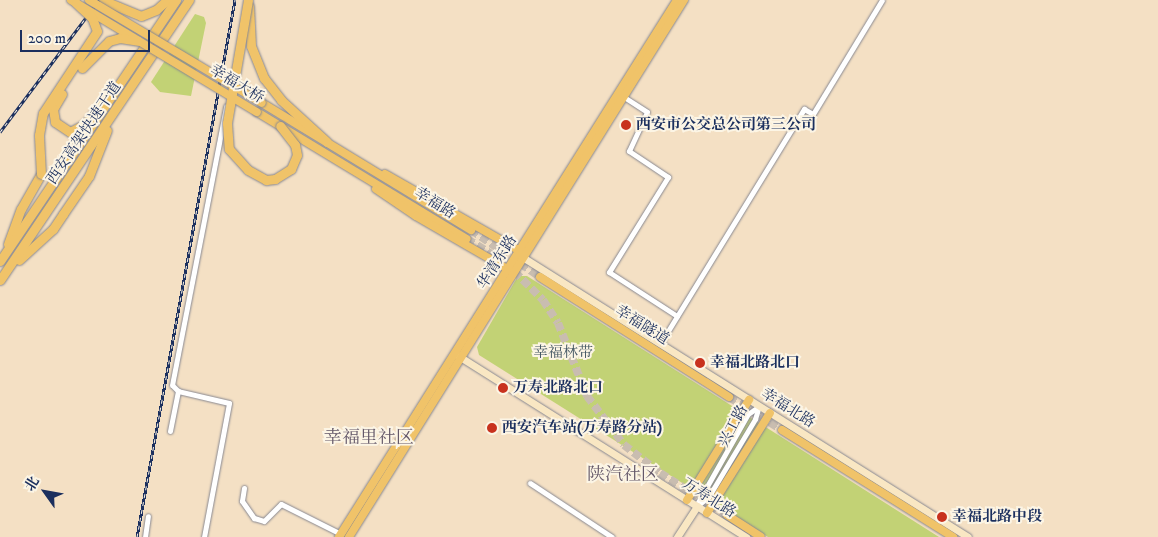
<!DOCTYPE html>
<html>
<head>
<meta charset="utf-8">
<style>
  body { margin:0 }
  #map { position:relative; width:1158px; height:537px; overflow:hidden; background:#f4e0c4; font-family:"IM FELL DW Pica","Noto Serif SC",serif }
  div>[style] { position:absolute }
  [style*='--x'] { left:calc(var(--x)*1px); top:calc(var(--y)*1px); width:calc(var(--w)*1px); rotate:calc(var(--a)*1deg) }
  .green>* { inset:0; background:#c2d275 }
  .primary-tunnel>* { height:8px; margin-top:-4px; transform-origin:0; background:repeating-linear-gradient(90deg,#c9bdb0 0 8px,transparent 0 12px) }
  .roads { filter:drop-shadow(0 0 1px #888891) drop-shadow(0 0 1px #888891) }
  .street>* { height:5px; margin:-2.5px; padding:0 2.5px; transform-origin:2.5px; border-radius:2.5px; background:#fff }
  .secondary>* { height:7px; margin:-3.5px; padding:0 3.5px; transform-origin:3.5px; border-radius:3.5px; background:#f9e7c3 }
  .primary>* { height:8px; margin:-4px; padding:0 4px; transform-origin:4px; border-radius:4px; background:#f0c369 }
  .highway>* { height:9px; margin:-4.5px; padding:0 4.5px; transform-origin:4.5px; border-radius:4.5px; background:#f0c369 }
  .rail>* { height:3px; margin-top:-1.5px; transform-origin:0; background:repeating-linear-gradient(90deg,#fcf5e5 0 4px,#1b2f5e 0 8px); box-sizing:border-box; border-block:1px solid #1b2f5e }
  .bridges { filter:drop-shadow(0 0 1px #888891) drop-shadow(0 0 1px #888891) }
  .primary-bridge>* { height:8px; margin:-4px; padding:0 4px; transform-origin:4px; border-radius:4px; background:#f0c369 }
  .highway-bridge>* { height:9px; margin:-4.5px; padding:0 4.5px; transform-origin:4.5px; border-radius:4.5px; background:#f0c369 }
  .dots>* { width:14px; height:14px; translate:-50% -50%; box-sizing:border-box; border:2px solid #fcf5e5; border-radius:50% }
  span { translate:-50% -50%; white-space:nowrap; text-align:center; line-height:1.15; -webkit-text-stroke:4px #fcf5e5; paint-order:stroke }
  .street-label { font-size:15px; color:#1b2f5e }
  .poi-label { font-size:15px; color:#1b2f5e; font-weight:700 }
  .left { translate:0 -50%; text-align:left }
  .park-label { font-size:15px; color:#455864 }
  .quarter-label { font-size:18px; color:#645869 }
  .north { position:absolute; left:20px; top:467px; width:50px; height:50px; -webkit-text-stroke:4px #fcf5e5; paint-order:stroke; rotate:302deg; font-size:14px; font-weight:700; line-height:20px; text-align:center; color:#1b2f5e }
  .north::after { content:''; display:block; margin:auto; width:18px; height:22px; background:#1b2f5e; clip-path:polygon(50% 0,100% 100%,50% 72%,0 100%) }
  .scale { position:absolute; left:20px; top:30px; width:130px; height:22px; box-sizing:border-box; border:2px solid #1b2f5e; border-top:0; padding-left:6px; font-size:15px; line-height:18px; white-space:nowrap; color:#1b2f5e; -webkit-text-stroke:4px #fcf5e5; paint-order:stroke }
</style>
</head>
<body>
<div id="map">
  <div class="green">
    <div style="clip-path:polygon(195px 14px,204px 17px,206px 23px,191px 96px,160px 92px,151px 82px)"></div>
    <div style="clip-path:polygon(518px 276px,527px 276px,939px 537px,768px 537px,479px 355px,477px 347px)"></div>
  </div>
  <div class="primary-tunnel">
    <div style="--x:471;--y:230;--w:83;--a:34.3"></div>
    <div style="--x:467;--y:239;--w:46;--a:31.6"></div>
    <div style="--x:506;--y:263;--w:52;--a:45"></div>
    <div style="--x:543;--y:300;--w:27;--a:57"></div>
    <div style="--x:558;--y:323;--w:79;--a:68.3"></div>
    <div style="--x:587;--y:396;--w:61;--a:52.9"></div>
    <div style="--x:624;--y:445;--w:46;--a:37.9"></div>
    <div style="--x:660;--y:473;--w:79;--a:32.1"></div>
    <div style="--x:729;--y:397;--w:62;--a:31.9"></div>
  </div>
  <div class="roads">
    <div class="street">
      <div style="--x:624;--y:97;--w:27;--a:33"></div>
      <div style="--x:647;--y:112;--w:43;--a:114.8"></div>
      <div style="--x:629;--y:151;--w:47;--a:33.7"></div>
      <div style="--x:668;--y:177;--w:112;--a:121.8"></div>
      <div style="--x:609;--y:272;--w:81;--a:32.9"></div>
      <div style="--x:660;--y:344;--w:276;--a:-58.5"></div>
      <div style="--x:804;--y:109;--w:10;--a:29"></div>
      <div style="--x:813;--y:114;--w:133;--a:-58.8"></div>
      <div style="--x:170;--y:431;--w:41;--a:-78.7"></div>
      <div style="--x:530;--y:483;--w:98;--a:33.4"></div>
      <div style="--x:244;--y:488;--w:13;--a:99"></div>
      <div style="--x:242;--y:501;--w:21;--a:55"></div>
      <div style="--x:254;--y:518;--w:10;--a:17"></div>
      <div style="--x:264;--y:521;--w:24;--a:-45"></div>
      <div style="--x:281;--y:504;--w:67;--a:26.6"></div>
      <div style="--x:697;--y:504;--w:103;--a:-60.5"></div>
      <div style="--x:748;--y:414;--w:12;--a:-35"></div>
      <div style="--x:697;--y:506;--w:16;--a:-40"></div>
      <div style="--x:709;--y:496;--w:90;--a:-59.1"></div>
      <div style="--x:755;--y:419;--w:14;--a:-73"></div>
      <div style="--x:145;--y:537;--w:21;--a:-82"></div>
      <div style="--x:204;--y:537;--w:136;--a:-79.4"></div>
      <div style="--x:229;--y:403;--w:52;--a:-166.8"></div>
      <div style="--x:178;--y:391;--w:8;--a:-135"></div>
      <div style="--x:172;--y:385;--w:284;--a:-79"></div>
    </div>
    <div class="secondary">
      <div style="--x:521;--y:253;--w:6;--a:59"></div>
      <div style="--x:524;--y:258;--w:524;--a:32.14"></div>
      <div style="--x:457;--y:355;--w:342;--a:32.2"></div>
      <div style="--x:677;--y:537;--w:37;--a:-57"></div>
    </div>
    <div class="primary">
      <div style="--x:262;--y:103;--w:245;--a:31.3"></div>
      <div style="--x:257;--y:112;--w:245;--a:31.2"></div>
      <div style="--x:385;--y:174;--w:155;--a:29.7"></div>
      <div style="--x:376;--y:189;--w:48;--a:34"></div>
      <div style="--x:416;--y:216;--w:110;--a:30.1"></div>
      <div style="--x:540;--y:277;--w:224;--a:32.4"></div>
      <div style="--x:782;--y:430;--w:202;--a:32"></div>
      <div style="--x:687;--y:500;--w:118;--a:-58.2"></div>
      <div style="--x:707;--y:513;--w:118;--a:-57.8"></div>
      <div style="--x:727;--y:515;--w:40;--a:32.9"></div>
      <div style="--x:339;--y:537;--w:635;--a:-57.81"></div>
      <div style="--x:349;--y:537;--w:633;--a:-58.04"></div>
    </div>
    <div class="highway">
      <div style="--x:102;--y:0;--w:42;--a:22.3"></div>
      <div style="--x:141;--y:16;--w:16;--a:-22"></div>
      <div style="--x:156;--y:10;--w:15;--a:-42"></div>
      <div style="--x:249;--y:6;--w:40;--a:87.1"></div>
      <div style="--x:251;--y:46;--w:35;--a:68"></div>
      <div style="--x:264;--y:78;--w:28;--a:52"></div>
      <div style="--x:281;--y:100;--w:62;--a:42.4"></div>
      <div style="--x:85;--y:124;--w:26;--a:-51"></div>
      <div style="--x:8;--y:244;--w:37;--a:-70"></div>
      <div style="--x:21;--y:209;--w:40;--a:-60.3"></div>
      <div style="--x:19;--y:260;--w:46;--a:-42.4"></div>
      <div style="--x:53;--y:229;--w:18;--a:-56"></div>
      <div style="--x:63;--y:214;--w:46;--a:-55.6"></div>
      <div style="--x:89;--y:176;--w:49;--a:-68.6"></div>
      <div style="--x:0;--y:261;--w:315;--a:-56"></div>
      <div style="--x:0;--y:280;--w:338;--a:-56"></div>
    </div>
  </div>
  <div class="rail">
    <div style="--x:0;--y:132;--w:165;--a:-53.1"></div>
    <div style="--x:137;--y:537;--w:546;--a:-79.66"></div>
  </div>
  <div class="bridges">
    <div class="primary-bridge">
      <div style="--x:71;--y:0;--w:217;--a:31.1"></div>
      <div style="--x:89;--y:0;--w:201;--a:30.8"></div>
    </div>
    <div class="highway-bridge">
      <div style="--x:248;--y:0;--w:125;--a:99.7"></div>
      <div style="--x:227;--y:123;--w:26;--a:86"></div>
      <div style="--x:229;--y:149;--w:28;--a:48"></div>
      <div style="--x:248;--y:170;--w:21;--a:29"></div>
      <div style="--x:266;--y:180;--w:9;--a:-6"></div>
      <div style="--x:275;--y:179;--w:19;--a:-32"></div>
      <div style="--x:291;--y:169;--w:15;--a:-67"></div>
      <div style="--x:297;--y:155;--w:10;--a:-101"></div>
      <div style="--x:295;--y:145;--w:24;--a:-128"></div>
      <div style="--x:82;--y:68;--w:38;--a:-45"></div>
      <div style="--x:109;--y:41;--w:11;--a:-15"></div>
      <div style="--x:120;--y:38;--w:18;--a:9"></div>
      <div style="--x:62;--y:94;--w:17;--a:121"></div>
      <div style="--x:53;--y:109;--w:13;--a:81"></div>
      <div style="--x:55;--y:122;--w:18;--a:34"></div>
      <div style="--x:70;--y:132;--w:17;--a:-28"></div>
      <div style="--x:41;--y:174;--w:39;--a:-93"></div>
      <div style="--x:39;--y:135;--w:22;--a:-80"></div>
      <div style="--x:43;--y:113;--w:98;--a:-56.6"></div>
      <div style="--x:97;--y:31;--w:14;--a:-111"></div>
      <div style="--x:92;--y:18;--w:22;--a:-137"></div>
    </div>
  </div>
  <div class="dots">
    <div style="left:626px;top:125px;background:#c8321e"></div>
    <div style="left:700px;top:363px;background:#c8321e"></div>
    <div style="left:503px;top:388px;background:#c8321e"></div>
    <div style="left:492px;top:428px;background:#c8321e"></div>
    <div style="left:942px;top:517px;background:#c8321e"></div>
  </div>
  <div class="street-label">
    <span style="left:237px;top:84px;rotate:31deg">幸福大桥</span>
    <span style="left:84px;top:133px;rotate:-56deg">西安高架快速干道</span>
    <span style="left:435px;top:203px;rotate:32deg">幸福路</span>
    <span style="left:497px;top:262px;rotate:-58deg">华清东路</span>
    <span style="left:642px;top:325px;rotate:32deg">幸福隧道</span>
    <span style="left:788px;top:408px;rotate:32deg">幸福北路</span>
    <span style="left:733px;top:426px;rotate:-62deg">兴工路</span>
    <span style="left:709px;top:498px;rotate:32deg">万寿北路</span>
  </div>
  <div class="poi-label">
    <span class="left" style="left:636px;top:125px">西安市公交总公司第三公司</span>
    <span class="left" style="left:710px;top:363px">幸福北路北口</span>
    <span class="left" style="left:513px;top:388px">万寿北路北口</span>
    <span class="left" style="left:502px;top:428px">西安汽车站(万寿路分站)</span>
    <span class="left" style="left:952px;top:517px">幸福北路中段</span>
  </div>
  <div class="park-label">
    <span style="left:563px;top:353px">幸福林带</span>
  </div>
  <div class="quarter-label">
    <span style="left:369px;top:438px">幸福里社区</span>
    <span style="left:623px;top:475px">陕汽社区</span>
  </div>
  <div class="north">北</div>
  <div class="scale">200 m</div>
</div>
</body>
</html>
